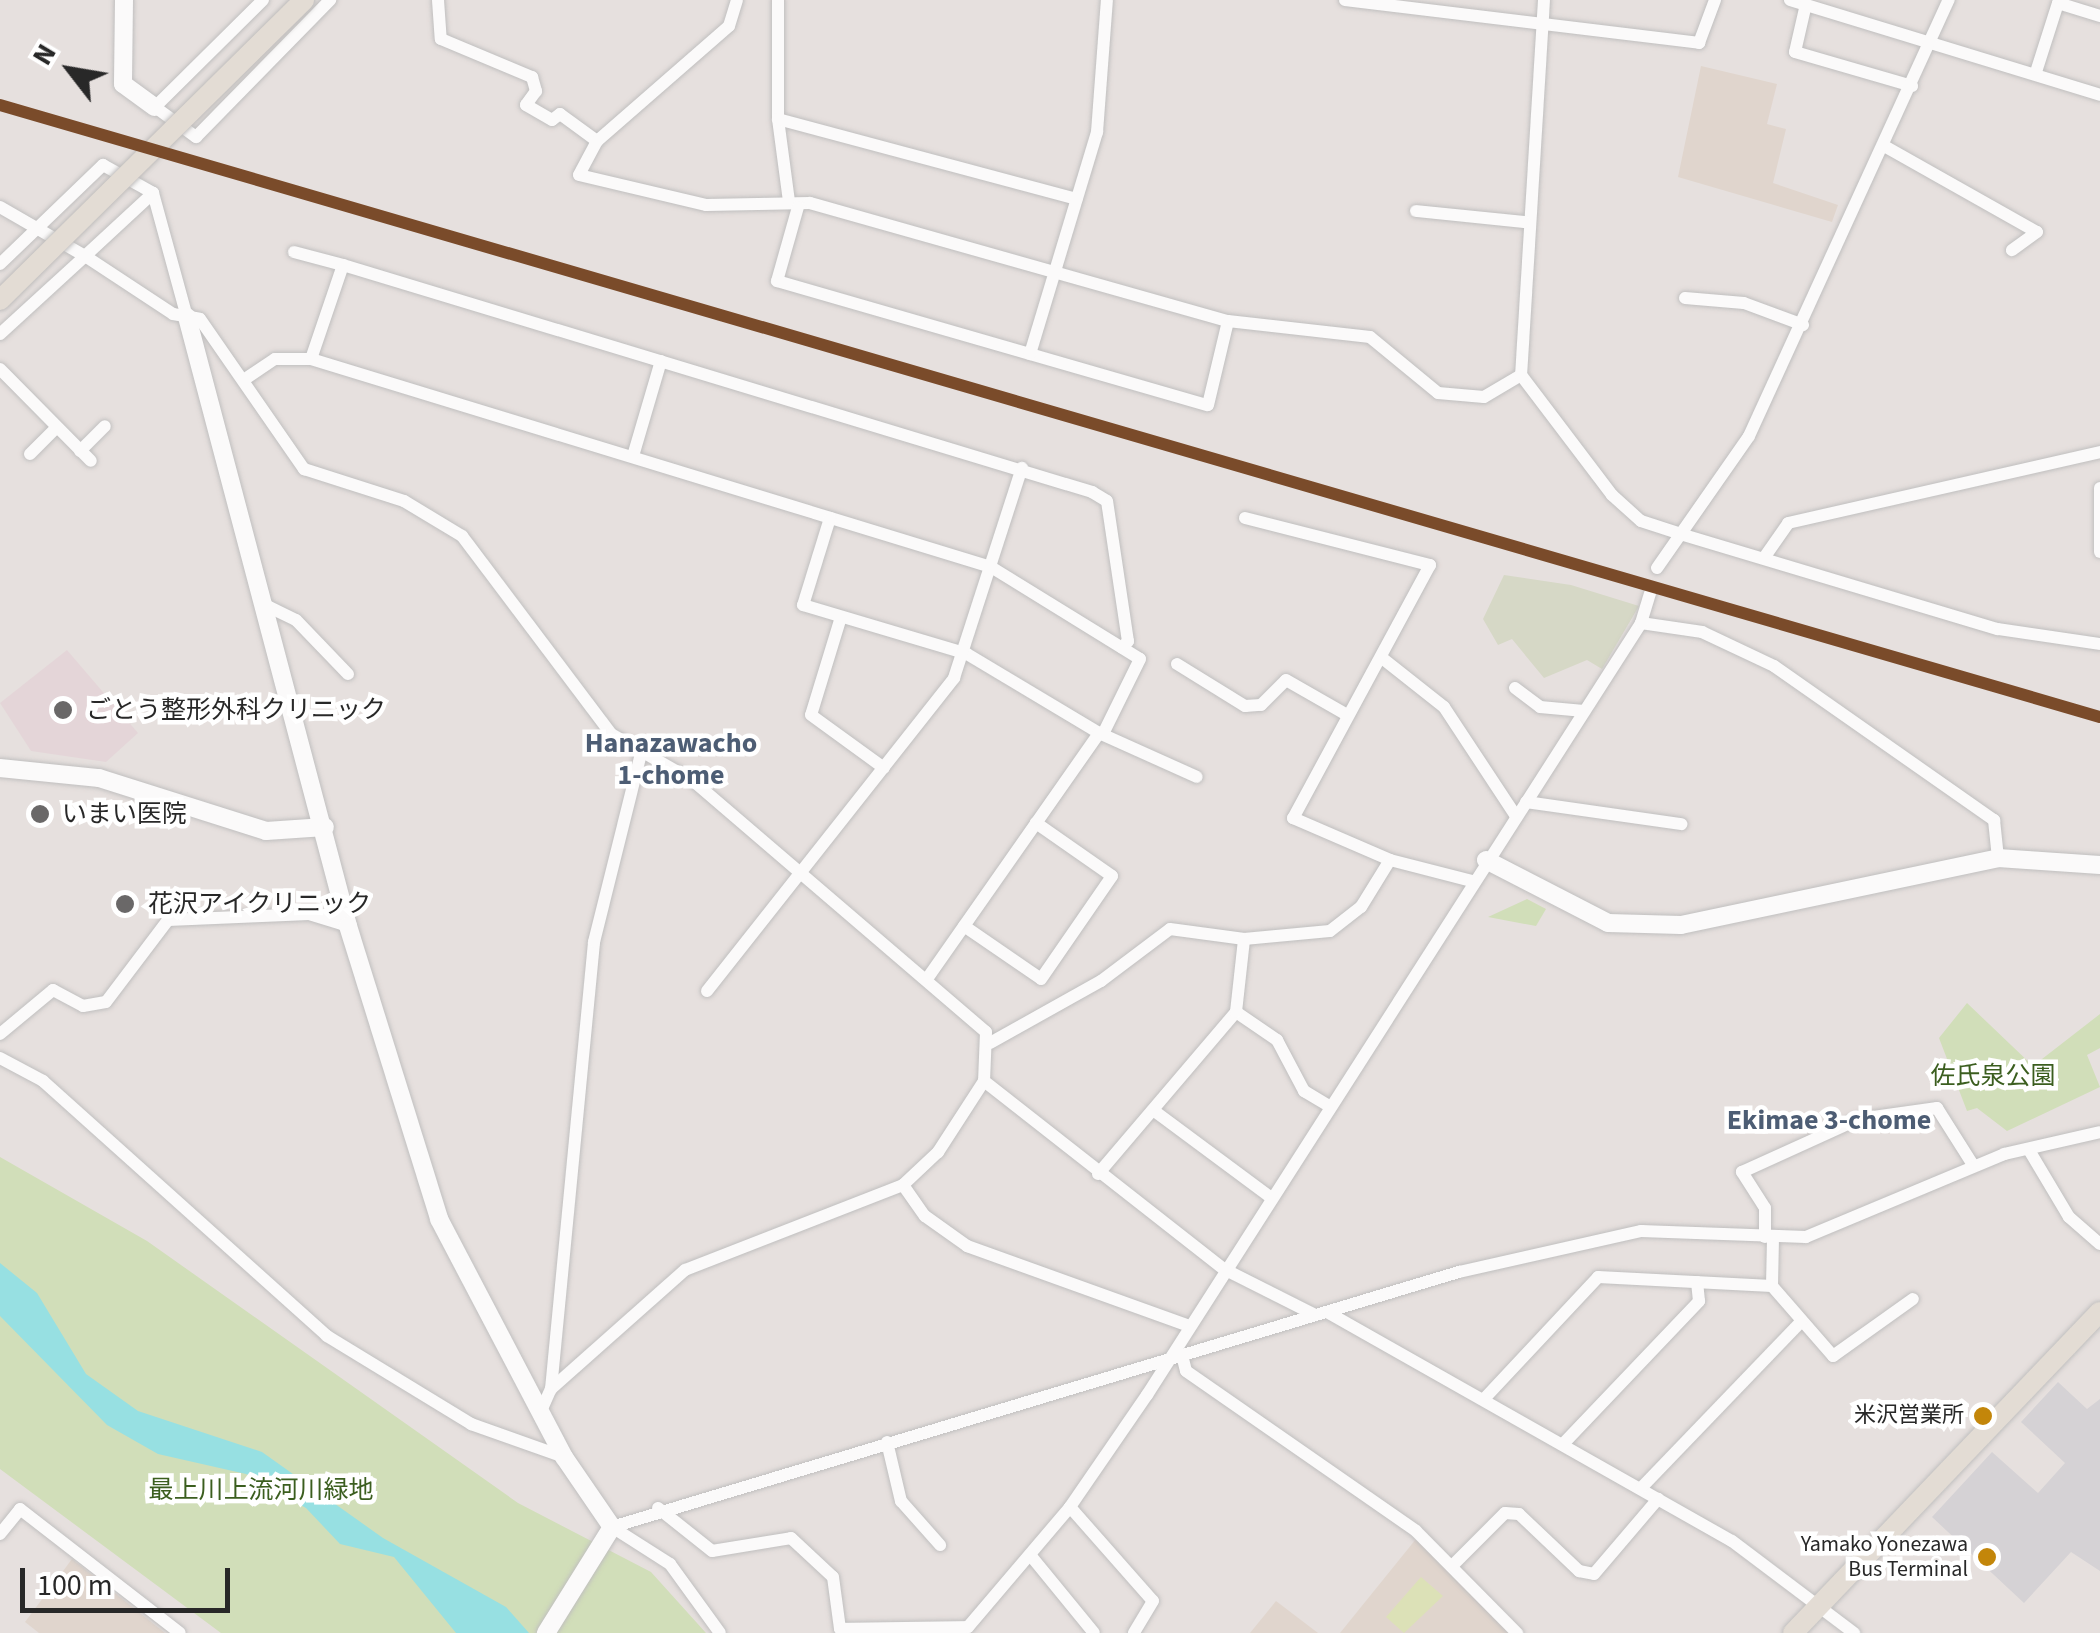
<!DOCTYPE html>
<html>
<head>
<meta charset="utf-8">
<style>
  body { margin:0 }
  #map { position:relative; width:2100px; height:1633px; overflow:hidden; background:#e6e0de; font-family:"Source Sans 3","Noto Sans JP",sans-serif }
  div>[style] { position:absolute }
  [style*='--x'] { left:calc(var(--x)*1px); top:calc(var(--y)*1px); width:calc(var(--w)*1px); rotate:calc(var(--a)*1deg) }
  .industrial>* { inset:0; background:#d5d2d5 }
  .education>* { inset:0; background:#e0d5cd }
  .medical>* { inset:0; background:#e4d5d8 }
  .green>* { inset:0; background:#d1deb9 }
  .cemetery>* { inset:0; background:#d6d8c6 }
  .pitch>* { inset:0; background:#dce1b7 }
  .water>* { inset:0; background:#97e0e2 }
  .roads { filter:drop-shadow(0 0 2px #c0bfbf) drop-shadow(0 0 2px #c0bfbf) }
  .street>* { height:12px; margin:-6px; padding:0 6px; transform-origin:6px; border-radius:6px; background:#fbfafa }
  .secondary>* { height:18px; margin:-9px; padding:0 9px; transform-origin:9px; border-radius:9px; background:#fbfafa }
  .primary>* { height:20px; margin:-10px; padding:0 10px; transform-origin:10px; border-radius:10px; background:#e3dcd4 }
  .bridges { filter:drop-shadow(0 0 2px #bfbdbc) drop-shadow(0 0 2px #bfbdbc) }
  .primary-bridge>* { height:20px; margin:-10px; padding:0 10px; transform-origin:10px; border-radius:10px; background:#e3dcd4 }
  .rail-1>* { height:12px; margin:-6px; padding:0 6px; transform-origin:6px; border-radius:6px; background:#7a4b2a }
  .dots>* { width:28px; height:28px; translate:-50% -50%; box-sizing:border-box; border:5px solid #fff; border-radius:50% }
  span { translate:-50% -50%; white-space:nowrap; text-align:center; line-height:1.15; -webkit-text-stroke:9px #fff; paint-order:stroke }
  .bus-label { font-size:22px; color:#282828 }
  .right { translate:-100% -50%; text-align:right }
  .poi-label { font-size:25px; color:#282828 }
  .left { translate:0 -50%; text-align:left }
  .park-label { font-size:25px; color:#3b5e1f }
  .neighbourhood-label { font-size:28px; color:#4d5d74; font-weight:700 }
  .north { position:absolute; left:20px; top:20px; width:100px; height:100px; -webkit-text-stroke:8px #fff; paint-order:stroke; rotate:301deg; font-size:28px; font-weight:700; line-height:40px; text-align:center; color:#282828 }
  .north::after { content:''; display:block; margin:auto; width:35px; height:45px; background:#282828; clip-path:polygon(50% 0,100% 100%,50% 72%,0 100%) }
  .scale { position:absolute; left:20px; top:1568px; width:210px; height:45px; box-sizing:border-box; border:5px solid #282828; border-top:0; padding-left:12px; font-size:30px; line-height:35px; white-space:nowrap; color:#282828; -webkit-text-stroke:8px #fff; paint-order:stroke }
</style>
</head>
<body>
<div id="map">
  <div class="industrial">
    <div style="clip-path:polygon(2058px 1382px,2087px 1409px,2100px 1399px,2100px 1571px,2071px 1552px,2024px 1603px,1932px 1517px,1992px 1452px,2038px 1493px,2065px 1463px,2021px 1422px)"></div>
  </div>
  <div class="education">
    <div style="clip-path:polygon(1701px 66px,1777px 84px,1767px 124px,1786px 129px,1773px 183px,1838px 205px,1832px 222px,1678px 177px)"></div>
    <div style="clip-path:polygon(1416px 1539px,1513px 1633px,1340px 1633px)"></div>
    <div style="clip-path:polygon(72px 1559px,165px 1633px,39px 1633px,25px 1622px)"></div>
    <div style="clip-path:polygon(1276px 1601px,1318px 1633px,1250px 1633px)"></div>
  </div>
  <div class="medical">
    <div style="clip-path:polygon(67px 650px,138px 733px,106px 762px,31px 751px,0 703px)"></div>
  </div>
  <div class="green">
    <div style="clip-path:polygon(1527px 899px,1546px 909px,1536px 926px,1488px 917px)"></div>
    <div style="clip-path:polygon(1967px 1003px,2033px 1066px,2100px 1014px,2100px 1048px,2087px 1055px,2100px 1087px,2007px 1131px,1977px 1108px,1967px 1111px,1939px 1038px)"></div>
    <div style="clip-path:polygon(0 1157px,147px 1241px,518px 1503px,651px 1572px,706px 1633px,221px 1633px,0 1469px)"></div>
  </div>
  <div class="cemetery">
    <div style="clip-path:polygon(1504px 575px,1571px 585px,1639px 606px,1602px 669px,1587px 660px,1544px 678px,1512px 639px,1498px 645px,1483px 619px)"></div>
  </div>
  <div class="pitch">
    <div style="clip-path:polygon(1421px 1577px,1443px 1596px,1404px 1633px,1386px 1617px)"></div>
  </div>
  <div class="water">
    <div style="clip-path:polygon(0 1263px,37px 1293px,86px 1374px,138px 1411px,262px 1452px,383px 1538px,506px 1607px,529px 1633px,456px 1633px,394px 1557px,340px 1544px,306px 1508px,246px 1474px,158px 1454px,107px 1425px,0 1316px)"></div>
  </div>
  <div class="roads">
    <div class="street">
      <div style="--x:263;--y:0;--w:152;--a:135.3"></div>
      <div style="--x:155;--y:107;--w:51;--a:36.2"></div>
      <div style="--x:196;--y:137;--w:192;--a:-45.6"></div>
      <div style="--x:438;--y:0;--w:39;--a:86"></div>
      <div style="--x:441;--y:39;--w:99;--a:22.7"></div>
      <div style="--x:532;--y:77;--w:15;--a:74"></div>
      <div style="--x:536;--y:91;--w:17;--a:126"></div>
      <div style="--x:526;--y:105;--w:30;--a:30"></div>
      <div style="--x:552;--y:120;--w:10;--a:-37"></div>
      <div style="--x:560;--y:114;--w:46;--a:36.1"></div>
      <div style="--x:737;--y:0;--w:27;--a:107"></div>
      <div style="--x:729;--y:26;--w:175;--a:138.9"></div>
      <div style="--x:597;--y:141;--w:38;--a:118"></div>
      <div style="--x:579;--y:175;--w:130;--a:13.3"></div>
      <div style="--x:706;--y:205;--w:104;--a:-1.1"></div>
      <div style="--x:810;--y:203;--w:434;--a:15.8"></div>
      <div style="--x:1228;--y:321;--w:143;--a:6.4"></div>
      <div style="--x:1370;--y:337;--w:88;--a:39.5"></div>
      <div style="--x:1438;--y:393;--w:46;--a:5"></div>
      <div style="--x:1484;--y:397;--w:43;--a:-30.7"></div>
      <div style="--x:778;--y:0;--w:119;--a:90"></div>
      <div style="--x:778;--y:119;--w:83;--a:82.4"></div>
      <div style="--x:1345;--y:0;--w:357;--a:6.9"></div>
      <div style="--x:1699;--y:43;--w:46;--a:-69.6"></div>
      <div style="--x:1544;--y:0;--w:376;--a:93.5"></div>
      <div style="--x:1521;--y:375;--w:151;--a:52.8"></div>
      <div style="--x:1612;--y:495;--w:39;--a:42"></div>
      <div style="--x:1641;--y:521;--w:38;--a:18"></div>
      <div style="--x:1677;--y:533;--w:335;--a:16.7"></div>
      <div style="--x:1998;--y:629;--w:103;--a:8.4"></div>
      <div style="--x:1790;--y:0;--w:324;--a:17"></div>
      <div style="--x:1806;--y:4;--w:49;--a:102.9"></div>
      <div style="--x:1795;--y:52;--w:122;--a:16.2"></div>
      <div style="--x:2036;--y:72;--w:72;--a:-72.3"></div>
      <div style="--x:2058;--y:3;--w:44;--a:17.2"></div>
      <div style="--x:778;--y:119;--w:309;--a:15"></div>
      <div style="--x:1886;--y:147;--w:173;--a:29.4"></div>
      <div style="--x:2037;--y:232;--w:31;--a:144"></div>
      <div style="--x:0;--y:207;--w:98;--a:30"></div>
      <div style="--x:85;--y:256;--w:93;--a:-42.8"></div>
      <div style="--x:798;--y:207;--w:77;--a:105.8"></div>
      <div style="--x:777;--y:281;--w:448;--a:16.1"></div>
      <div style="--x:1208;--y:405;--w:86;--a:-76.6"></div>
      <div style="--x:1416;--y:211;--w:110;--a:5.8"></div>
      <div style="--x:294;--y:252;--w:51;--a:14.9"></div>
      <div style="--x:0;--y:264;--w:143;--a:-43.9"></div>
      <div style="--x:103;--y:165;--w:57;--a:29.2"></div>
      <div style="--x:153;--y:193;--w:129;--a:74.7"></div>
      <div style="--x:1685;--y:298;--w:59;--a:4.8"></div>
      <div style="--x:1744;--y:303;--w:63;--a:20.4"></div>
      <div style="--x:0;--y:334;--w:115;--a:-42.5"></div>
      <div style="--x:85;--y:256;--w:105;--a:33.4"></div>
      <div style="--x:173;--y:314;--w:27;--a:10"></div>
      <div style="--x:200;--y:319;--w:183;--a:55.3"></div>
      <div style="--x:304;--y:469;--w:105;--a:17.7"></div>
      <div style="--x:404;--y:501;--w:68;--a:31.1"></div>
      <div style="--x:462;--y:536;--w:248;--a:53"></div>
      <div style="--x:611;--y:734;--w:93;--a:29.6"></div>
      <div style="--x:692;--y:780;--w:387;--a:40.6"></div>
      <div style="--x:986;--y:1032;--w:49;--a:92.3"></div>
      <div style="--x:984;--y:1081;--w:85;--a:122.9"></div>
      <div style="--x:938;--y:1152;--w:48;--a:136.7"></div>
      <div style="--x:903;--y:1185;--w:234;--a:158.7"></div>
      <div style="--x:685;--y:1270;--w:179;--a:138.4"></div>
      <div style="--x:1030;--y:354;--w:232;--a:-73.2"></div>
      <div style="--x:1097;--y:132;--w:132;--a:-85.7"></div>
      <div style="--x:311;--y:359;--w:99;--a:-71.2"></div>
      <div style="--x:343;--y:265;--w:783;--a:16.86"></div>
      <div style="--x:1092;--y:492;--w:17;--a:31"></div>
      <div style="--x:1107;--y:501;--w:142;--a:81.5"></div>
      <div style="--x:1128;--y:641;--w:9;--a:131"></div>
      <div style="--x:0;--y:369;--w:129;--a:45.3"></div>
      <div style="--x:248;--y:377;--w:32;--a:-34"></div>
      <div style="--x:275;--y:359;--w:36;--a:0"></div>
      <div style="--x:311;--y:359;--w:711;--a:17.01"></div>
      <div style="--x:991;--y:567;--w:175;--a:31.7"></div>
      <div style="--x:1140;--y:659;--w:84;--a:116.3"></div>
      <div style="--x:80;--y:451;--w:35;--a:-45"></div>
      <div style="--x:30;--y:454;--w:38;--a:-45"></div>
      <div style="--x:633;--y:456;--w:99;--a:-73.6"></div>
      <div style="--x:2100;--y:488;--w:64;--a:90"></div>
      <div style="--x:830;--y:518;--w:91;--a:107.2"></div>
      <div style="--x:803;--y:605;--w:171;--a:16.6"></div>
      <div style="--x:967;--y:654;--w:154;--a:30.9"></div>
      <div style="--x:1099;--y:733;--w:107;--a:24.2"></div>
      <div style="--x:1245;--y:518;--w:191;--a:14.3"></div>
      <div style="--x:1430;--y:565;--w:288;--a:118.4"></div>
      <div style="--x:1293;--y:818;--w:106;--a:23.4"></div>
      <div style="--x:1390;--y:860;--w:85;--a:14.4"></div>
      <div style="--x:1766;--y:555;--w:39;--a:-55"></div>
      <div style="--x:1788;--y:523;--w:320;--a:-12.8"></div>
      <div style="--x:1657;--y:568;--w:161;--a:-55.1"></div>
      <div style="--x:1749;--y:436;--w:480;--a:-65.4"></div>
      <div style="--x:265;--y:605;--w:34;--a:26"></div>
      <div style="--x:296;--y:620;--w:75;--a:46.1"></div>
      <div style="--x:841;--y:617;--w:102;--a:107"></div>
      <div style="--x:811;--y:715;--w:90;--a:36"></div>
      <div style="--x:1641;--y:623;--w:62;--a:8.4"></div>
      <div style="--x:1702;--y:632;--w:80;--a:25.3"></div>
      <div style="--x:1774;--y:666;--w:269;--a:35"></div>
      <div style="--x:1994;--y:820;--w:38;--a:84"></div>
      <div style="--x:1382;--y:658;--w:79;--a:38.3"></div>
      <div style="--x:1444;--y:707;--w:131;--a:56.6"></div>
      <div style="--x:1177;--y:664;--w:80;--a:31.7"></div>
      <div style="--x:1245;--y:706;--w:16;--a:-4"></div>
      <div style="--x:1261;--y:705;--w:35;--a:-45"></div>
      <div style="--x:1286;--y:680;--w:70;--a:29.8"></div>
      <div style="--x:1515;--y:688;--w:31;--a:37"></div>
      <div style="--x:1540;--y:707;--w:44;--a:5.2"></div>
      <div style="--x:1526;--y:802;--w:157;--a:8.1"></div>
      <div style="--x:964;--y:926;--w:93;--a:34.5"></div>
      <div style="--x:1041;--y:979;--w:125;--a:-55.4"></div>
      <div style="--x:1112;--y:876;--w:93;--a:-145.1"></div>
      <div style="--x:929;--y:976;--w:297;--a:-55"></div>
      <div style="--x:707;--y:991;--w:399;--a:-51.7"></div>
      <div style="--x:954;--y:678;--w:221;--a:-72.1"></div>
      <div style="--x:1236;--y:1012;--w:50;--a:34.3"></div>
      <div style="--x:1277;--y:1040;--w:58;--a:62.1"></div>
      <div style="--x:1304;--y:1091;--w:29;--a:31"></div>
      <div style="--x:0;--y:1034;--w:69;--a:-39.7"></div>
      <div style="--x:53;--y:990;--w:34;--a:28"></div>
      <div style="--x:83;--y:1006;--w:23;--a:-10"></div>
      <div style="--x:106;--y:1002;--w:103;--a:-52.9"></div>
      <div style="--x:168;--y:920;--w:141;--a:-2.4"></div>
      <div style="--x:309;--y:914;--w:41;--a:17.1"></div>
      <div style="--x:990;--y:1043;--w:127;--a:-29.2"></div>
      <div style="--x:1101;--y:981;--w:86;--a:-37"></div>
      <div style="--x:1170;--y:929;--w:75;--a:7.7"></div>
      <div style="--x:1244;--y:939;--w:86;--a:-5.3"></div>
      <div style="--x:1330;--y:931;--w:39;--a:-38"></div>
      <div style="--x:1361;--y:907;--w:55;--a:-58.3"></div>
      <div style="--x:0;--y:1058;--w:49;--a:28.1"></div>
      <div style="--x:43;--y:1081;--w:382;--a:41.9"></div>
      <div style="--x:327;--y:1336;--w:169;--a:31.4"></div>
      <div style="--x:471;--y:1424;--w:99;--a:19.5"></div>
      <div style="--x:984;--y:1081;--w:305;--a:38.1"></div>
      <div style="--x:1224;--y:1269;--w:102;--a:26.8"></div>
      <div style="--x:1153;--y:1110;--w:146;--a:36.6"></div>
      <div style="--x:2029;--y:1150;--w:78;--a:59.2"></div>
      <div style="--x:2069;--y:1217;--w:41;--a:41.1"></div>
      <div style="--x:1098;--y:1174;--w:213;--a:-49.6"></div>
      <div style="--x:1236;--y:1012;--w:73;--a:-83.7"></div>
      <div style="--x:903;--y:1185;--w:38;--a:55"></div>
      <div style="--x:925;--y:1216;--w:52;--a:35.5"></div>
      <div style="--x:967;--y:1246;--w:234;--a:19.8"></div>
      <div style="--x:1765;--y:1237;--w:29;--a:-90"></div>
      <div style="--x:1765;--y:1208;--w:43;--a:-122.6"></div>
      <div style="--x:1742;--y:1172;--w:128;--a:-24.4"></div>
      <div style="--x:1859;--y:1119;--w:79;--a:-8"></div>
      <div style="--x:1937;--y:1108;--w:67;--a:57.7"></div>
      <div style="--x:1772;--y:1286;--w:48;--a:-88.8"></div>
      <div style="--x:1327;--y:1312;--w:465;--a:29.5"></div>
      <div style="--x:1732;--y:1541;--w:153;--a:37"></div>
      <div style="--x:1182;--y:1355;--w:16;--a:76"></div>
      <div style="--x:1186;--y:1371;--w:280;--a:34.8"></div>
      <div style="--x:1416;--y:1531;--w:144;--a:45.3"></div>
      <div style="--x:1484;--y:1399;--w:167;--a:-46.9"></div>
      <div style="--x:1598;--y:1277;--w:174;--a:3"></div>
      <div style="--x:1772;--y:1286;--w:93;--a:48.9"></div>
      <div style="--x:1833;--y:1356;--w:98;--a:-35.5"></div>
      <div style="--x:541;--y:1411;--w:24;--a:-66"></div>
      <div style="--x:551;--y:1389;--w:449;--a:-84.5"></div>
      <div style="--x:594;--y:942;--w:195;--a:-76"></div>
      <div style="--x:887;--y:1442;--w:61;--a:76.7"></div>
      <div style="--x:901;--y:1501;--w:59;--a:48.4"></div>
      <div style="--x:1564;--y:1443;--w:196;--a:-46.4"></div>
      <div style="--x:1699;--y:1301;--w:19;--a:-96"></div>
      <div style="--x:1642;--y:1487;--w:229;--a:-46.1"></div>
      <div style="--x:1070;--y:1507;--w:125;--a:48.6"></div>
      <div style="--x:1153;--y:1601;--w:37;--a:121"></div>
      <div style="--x:658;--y:1508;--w:69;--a:38.5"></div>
      <div style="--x:712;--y:1551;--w:80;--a:-9.3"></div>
      <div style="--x:791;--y:1538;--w:57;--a:42.9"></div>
      <div style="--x:833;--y:1577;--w:52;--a:82.3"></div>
      <div style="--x:840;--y:1629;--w:128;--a:-0.9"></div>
      <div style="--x:968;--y:1627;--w:157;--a:-49.6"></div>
      <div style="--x:1070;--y:1507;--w:136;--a:-55.5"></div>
      <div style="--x:1147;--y:1395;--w:917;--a:-57.38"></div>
      <div style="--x:1641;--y:623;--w:31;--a:-73"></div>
      <div style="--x:612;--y:1527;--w:885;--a:-16.76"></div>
      <div style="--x:1459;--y:1272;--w:187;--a:-12.7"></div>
      <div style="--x:1641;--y:1231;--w:165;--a:2.1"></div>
      <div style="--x:1806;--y:1237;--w:215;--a:-22.7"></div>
      <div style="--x:2004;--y:1154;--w:98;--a:-12.9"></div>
      <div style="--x:612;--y:1527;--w:69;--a:32.5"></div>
      <div style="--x:670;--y:1564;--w:85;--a:54.1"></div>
      <div style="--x:0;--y:1534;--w:32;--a:-51"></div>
      <div style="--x:20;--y:1509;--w:202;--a:37.8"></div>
      <div style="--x:1031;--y:1556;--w:99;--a:50.7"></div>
      <div style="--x:1454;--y:1564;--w:72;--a:-45"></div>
      <div style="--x:1505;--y:1513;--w:14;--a:4"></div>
      <div style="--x:1519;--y:1514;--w:83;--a:43.5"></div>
      <div style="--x:1579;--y:1571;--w:15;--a:11"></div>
      <div style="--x:1594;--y:1574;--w:99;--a:-49.5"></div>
    </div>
    <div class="secondary">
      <div style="--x:124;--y:0;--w:84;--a:90.7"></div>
      <div style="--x:123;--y:84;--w:39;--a:36"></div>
      <div style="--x:187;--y:317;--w:630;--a:75.19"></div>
      <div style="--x:348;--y:926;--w:307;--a:72.7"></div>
      <div style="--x:439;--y:1219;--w:269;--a:62.3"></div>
      <div style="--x:564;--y:1457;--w:85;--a:55.6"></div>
      <div style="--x:612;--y:1527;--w:125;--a:121.9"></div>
      <div style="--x:0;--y:768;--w:100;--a:5.8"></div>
      <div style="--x:99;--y:778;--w:175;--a:17.6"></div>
      <div style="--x:266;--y:831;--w:59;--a:-3.9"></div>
      <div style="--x:1486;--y:860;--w:137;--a:27.3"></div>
      <div style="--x:1608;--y:923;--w:73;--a:1.6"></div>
      <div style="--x:1681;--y:925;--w:324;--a:-11.9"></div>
      <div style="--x:1998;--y:858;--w:102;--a:3.9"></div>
    </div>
    <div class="primary">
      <div style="--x:1793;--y:1633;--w:444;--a:-46.3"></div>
    </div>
  </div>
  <div class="bridges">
    <div class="primary-bridge">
      <div style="--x:0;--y:300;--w:427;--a:-44.6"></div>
    </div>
  </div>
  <div class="rail-1">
    <div style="--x:0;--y:105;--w:2187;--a:16.25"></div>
  </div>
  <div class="dots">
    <div style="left:63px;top:710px;background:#6a6868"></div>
    <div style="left:40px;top:814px;background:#6a6868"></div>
    <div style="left:125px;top:904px;background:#6a6868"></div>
    <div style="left:1983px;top:1416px;background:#c3860a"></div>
    <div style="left:1987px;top:1557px;background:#c3860a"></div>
  </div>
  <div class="bus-label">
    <span class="right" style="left:1964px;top:1416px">米沢営業所</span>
    <span class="right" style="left:1968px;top:1557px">Yamako Yonezawa<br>Bus Terminal</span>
  </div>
  <div class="poi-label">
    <span class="left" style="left:86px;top:710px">ごとう整形外科クリニック</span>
    <span class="left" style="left:62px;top:814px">いまい医院</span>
    <span class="left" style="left:148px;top:904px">花沢アイクリニック</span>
  </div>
  <div class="park-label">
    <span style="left:1993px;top:1076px">佐氏泉公園</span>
    <span style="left:261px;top:1490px">最上川上流河川緑地</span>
  </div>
  <div class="neighbourhood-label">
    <span style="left:671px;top:759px">Hanazawacho<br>1-chome</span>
    <span style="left:1829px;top:1120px">Ekimae 3-chome</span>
  </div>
  <div class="north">N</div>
  <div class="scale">100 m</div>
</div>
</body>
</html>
